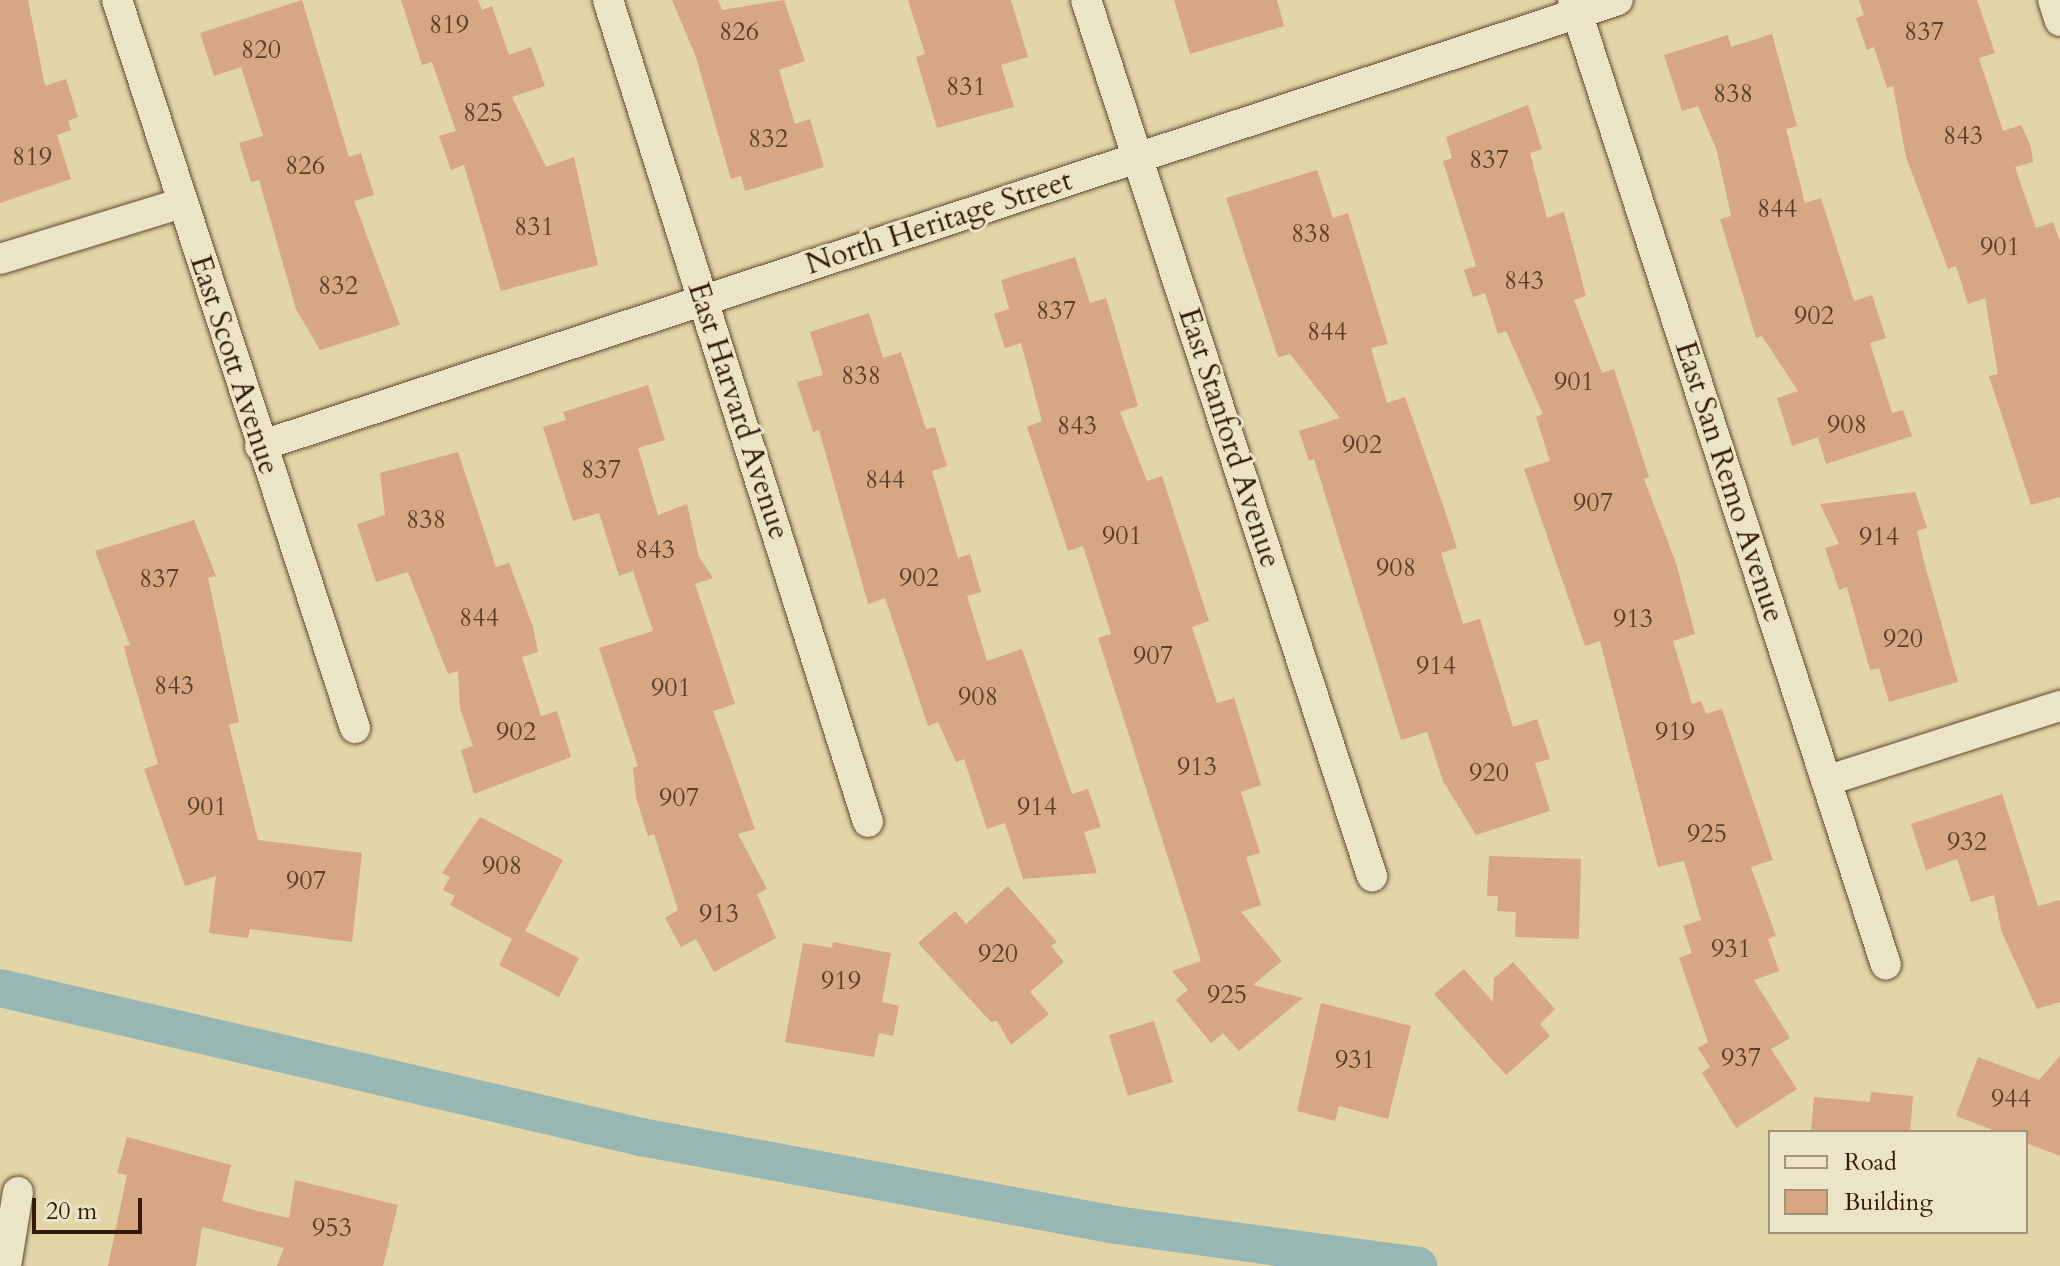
<!DOCTYPE html>
<html>
<head>
<meta charset="utf-8">
<style>
  body { margin:0 }
  #map { position:relative; width:2060px; height:1266px; overflow:hidden; background:#e2d5a8; font-family:Cardo,serif }
  div>[style] { position:absolute }
  [style*='--x'] { left:calc(var(--x)*1px); top:calc(var(--y)*1px); width:calc(var(--w)*1px); rotate:calc(var(--a)*1deg) }
  .canal>* { height:38px; margin:-19px; padding:0 19px; transform-origin:19px; border-radius:19px; background:#98b6b2 }
  .building>* { inset:0; background:#d7a682 }
  .roads { filter:drop-shadow(0 0 2px #604932) drop-shadow(0 0 2px #604932) }
  .street>* { height:30px; margin:-15px; padding:0 15px; transform-origin:15px; border-radius:15px; background:#ece4c6 }
  span { translate:-50% -50%; white-space:nowrap; text-align:center; line-height:1.15; -webkit-text-stroke:6px #ece4c6; paint-order:stroke }
  .number-label { font-size:26px; color:#5d3d28 }
  .number-label span { -webkit-text-stroke-width:0 }
  .street-label { font-size:30px; color:#341a0a }
  .legend { position:absolute; left:1768px; top:1130px; width:260px; height:104px; box-sizing:border-box; background:#ece4c6; border:2px solid #a2937b; margin:0; padding:10px 14px; list-style:none; font-size:24px; color:#341a0a }
  .legend li { display:flex; align-items:center; gap:16px; height:40px }
  .legend b { width:40px; border:2px solid #a2937b }
  .scale { position:absolute; left:32px; top:1198px; width:110px; height:36px; box-sizing:border-box; border:4px solid #341a0a; border-top:0; padding-left:10px; font-size:24px; line-height:28px; white-space:nowrap; color:#341a0a; -webkit-text-stroke:6px #ece4c6; paint-order:stroke }
</style>
</head>
<body>
<div id="map">
  <div class="canal">
    <div style="--x:0;--y:988;--w:658;--a:13.09"></div>
    <div style="--x:641;--y:1137;--w:483;--a:10.5"></div>
    <div style="--x:1116;--y:1225;--w:305;--a:7.7"></div>
  </div>
  <div class="building">
    <div style="clip-path:polygon(0 0,28px 0,45px 86px,66px 79px,78px 117px,68px 121px,71px 130px,57px 135px,71px 179px,0 203px)"></div>
    <div style="clip-path:polygon(302px 0,349px 157px,361px 153px,374px 195px,354px 201px,400px 325px,320px 350px,296px 309px,259px 180px,251px 182px,239px 143px,263px 136px,241px 67px,214px 76px,200px 33px)"></div>
    <div style="clip-path:polygon(401px 0,478px 0,482px 10px,492px 6px,509px 55px,531px 47px,545px 86px,512px 97px,546px 167px,574px 157px,598px 265px,501px 291px,464px 165px,451px 170px,439px 136px,456px 131px,432px 62px,422px 65px)"></div>
    <div style="clip-path:polygon(672px 0,718px 0,722px 10px,784px 0,805px 61px,779px 70px,795px 124px,810px 119px,824px 167px,745px 191px,741px 176px,731px 179px,696px 57px)"></div>
    <div style="clip-path:polygon(908px 0,1011px 0,1028px 57px,1001px 65px,1014px 107px,937px 128px,916px 57px,925px 54px)"></div>
    <div style="clip-path:polygon(1174px 0,1277px 0,1284px 26px,1190px 54px)"></div>
    <div style="clip-path:polygon(1859px 0,1977px 0,1995px 53px,1979px 58px,2003px 131px,2021px 125px,2031px 147px,2033px 162px,2015px 167px,2036px 228px,2053px 222px,2060px 241px,2060px 497px,2031px 505px,1989px 376px,1998px 374px,1985px 298px,1968px 304px,1956px 266px,1948px 269px,1906px 157px,1893px 86px,1887px 88px,1874px 47px,1867px 50px,1856px 18px,1864px 15px)"></div>
    <div style="clip-path:polygon(1772px 34px,1797px 126px,1786px 129px,1805px 203px,1821px 198px,1854px 301px,1872px 295px,1886px 338px,1870px 343px,1892px 413px,1903px 410px,1912px 436px,1826px 464px,1818px 437px,1792px 446px,1777px 398px,1798px 391px,1762px 336px,1756px 338px,1720px 219px,1731px 216px,1717px 151px,1698px 106px,1682px 111px,1664px 55px,1728px 35px,1731px 47px)"></div>
    <div style="clip-path:polygon(1528px 105px,1542px 149px,1530px 153px,1547px 218px,1564px 212px,1586px 296px,1574px 300px,1602px 373px,1614px 369px,1649px 477px,1644px 479px,1676px 563px,1695px 634px,1673px 641px,1692px 704px,1701px 701px,1706px 714px,1722px 709px,1773px 860px,1751px 867px,1776px 936px,1768px 939px,1779px 971px,1754px 980px,1790px 1038px,1771px 1049px,1797px 1089px,1736px 1128px,1702px 1073px,1710px 1067px,1698px 1048px,1708px 1042px,1679px 958px,1692px 953px,1683px 926px,1701px 920px,1684px 861px,1658px 867px,1600px 641px,1585px 646px,1524px 469px,1550px 461px,1536px 417px,1543px 414px,1506px 331px,1498px 334px,1485px 293px,1473px 297px,1464px 270px,1476px 266px,1443px 161px,1452px 158px,1446px 137px)"></div>
    <div style="clip-path:polygon(1317px 170px,1333px 218px,1348px 213px,1388px 344px,1371px 348px,1387px 403px,1405px 397px,1444px 508px,1457px 548px,1441px 553px,1463px 624px,1480px 619px,1513px 727px,1537px 719px,1550px 759px,1535px 763px,1550px 811px,1476px 835px,1443px 781px,1427px 732px,1401px 740px,1314px 459px,1309px 461px,1299px 431px,1340px 418px,1290px 354px,1278px 357px,1226px 198px)"></div>
    <div style="clip-path:polygon(1075px 257px,1090px 303px,1106px 298px,1138px 406px,1120px 412px,1147px 481px,1162px 476px,1209px 621px,1192px 627px,1217px 703px,1234px 698px,1261px 785px,1241px 792px,1260px 853px,1246px 857px,1261px 905px,1241px 912px,1282px 961px,1253px 985px,1303px 998px,1239px 1051px,1223px 1033px,1211px 1043px,1176px 1000px,1188px 990px,1172px 971px,1201px 961px,1098px 638px,1111px 634px,1083px 546px,1068px 551px,1027px 427px,1042px 421px,1021px 343px,1005px 348px,994px 314px,1009px 309px,1001px 280px)"></div>
    <div style="clip-path:polygon(869px 313px,883px 358px,901px 352px,926px 429px,935px 427px,947px 466px,932px 471px,958px 558px,970px 554px,981px 592px,967px 596px,987px 661px,1022px 649px,1072px 794px,1088px 789px,1101px 827px,1084px 832px,1097px 873px,1023px 879px,1005px 823px,987px 829px,964px 759px,956px 762px,938px 722px,928px 726px,885px 598px,868px 604px,819px 430px,813px 432px,797px 382px,823px 375px,810px 332px)"></div>
    <div style="clip-path:polygon(648px 385px,665px 440px,638px 448px,658px 515px,687px 504px,699px 557px,713px 578px,695px 584px,735px 704px,713px 711px,755px 829px,738px 834px,767px 889px,757px 894px,776px 938px,714px 972px,696px 939px,681px 947px,665px 918px,678px 910px,654px 834px,648px 836px,636px 797px,633px 768px,638px 766px,599px 648px,653px 631px,633px 571px,619px 576px,599px 513px,573px 521px,543px 427px,566px 420px,563px 412px)"></div>
    <div style="clip-path:polygon(458px 452px,496px 567px,509px 563px,533px 627px,538px 652px,522px 657px,541px 716px,557px 711px,571px 757px,474px 794px,461px 750px,473px 746px,460px 708px,458px 671px,448px 674px,408px 572px,376px 582px,357px 524px,385px 515px,380px 473px)"></div>
    <div style="clip-path:polygon(1915px 492px,1927px 528px,1917px 531px,1924px 562px,1958px 682px,1889px 702px,1879px 668px,1870px 670px,1847px 587px,1839px 590px,1825px 548px,1839px 544px,1820px 504px)"></div>
    <div style="clip-path:polygon(194px 520px,216px 576px,208px 578px,239px 722px,229px 725px,258px 840px,362px 853px,352px 942px,250px 929px,248px 938px,209px 933px,216px 876px,185px 886px,144px 769px,158px 764px,129px 666px,124px 646px,130px 645px,95px 551px)"></div>
    <div style="clip-path:polygon(2002px 794px,2038px 906px,2060px 900px,2060px 1002px,2037px 1009px,2002px 933px,1994px 895px,1971px 902px,1957px 859px,1926px 870px,1911px 824px)"></div>
    <div style="clip-path:polygon(480px 817px,563px 860px,525px 931px,579px 958px,559px 997px,499px 965px,512px 939px,450px 905px,455px 896px,443px 890px,450px 877px,442px 873px)"></div>
    <div style="clip-path:polygon(1489px 856px,1581px 859px,1579px 939px,1515px 937px,1516px 912px,1497px 911px,1498px 896px,1487px 896px)"></div>
    <div style="clip-path:polygon(1008px 886px,1057px 942px,1051px 946px,1064px 962px,1030px 992px,1049px 1014px,1011px 1045px,997px 1021px,991px 1022px,918px 943px,955px 911px,966px 924px)"></div>
    <div style="clip-path:polygon(833px 942px,891px 953px,882px 1002px,899px 1006px,893px 1036px,879px 1033px,874px 1057px,785px 1042px,803px 943px,832px 948px)"></div>
    <div style="clip-path:polygon(1513px 962px,1555px 1009px,1540px 1024px,1550px 1036px,1506px 1075px,1434px 994px,1464px 969px,1493px 1002px,1494px 978px)"></div>
    <div style="clip-path:polygon(1321px 1003px,1411px 1026px,1388px 1119px,1339px 1106px,1335px 1121px,1297px 1111px)"></div>
    <div style="clip-path:polygon(1154px 1021px,1173px 1082px,1128px 1096px,1109px 1035px)"></div>
    <div style="clip-path:polygon(2060px 1056px,2060px 1156px,2026px 1143px,2026px 1132px,1998px 1132px,1956px 1116px,1978px 1057px,2039px 1080px)"></div>
    <div style="clip-path:polygon(1871px 1092px,1913px 1096px,1910px 1132px,1811px 1132px,1814px 1097px,1870px 1102px)"></div>
    <div style="clip-path:polygon(127px 1137px,231px 1165px,222px 1201px,258px 1211px,289px 1218px,295px 1180px,398px 1205px,383px 1266px,277px 1266px,284px 1248px,202px 1227px,196px 1266px,108px 1266px,127px 1175px,117px 1173px)"></div>
  </div>
  <div class="roads">
    <div class="street">
      <div style="--x:117;--y:0;--w:766;--a:71.9"></div>
      <div style="--x:608;--y:0;--w:862;--a:72.45"></div>
      <div style="--x:1086;--y:0;--w:922;--a:71.92"></div>
      <div style="--x:1573;--y:0;--w:1014;--a:72.03"></div>
      <div style="--x:2053;--y:0;--w:22;--a:72"></div>
      <div style="--x:0;--y:259;--w:190;--a:-17.1"></div>
      <div style="--x:260;--y:446;--w:1429;--a:-18.18"></div>
      <div style="--x:1826;--y:781;--w:246;--a:-17.8"></div>
      <div style="--x:6;--y:1266;--w:75;--a:-80.8"></div>
    </div>
  </div>
  <div class="number-label">
    <span style="left:449px;top:25px">819</span>
    <span style="left:739px;top:32px">826</span>
    <span style="left:1924px;top:32px">837</span>
    <span style="left:261px;top:50px">820</span>
    <span style="left:966px;top:87px">831</span>
    <span style="left:1733px;top:94px">838</span>
    <span style="left:483px;top:113px">825</span>
    <span style="left:1963px;top:136px">843</span>
    <span style="left:768px;top:139px">832</span>
    <span style="left:32px;top:157px">819</span>
    <span style="left:1489px;top:160px">837</span>
    <span style="left:305px;top:166px">826</span>
    <span style="left:1777px;top:209px">844</span>
    <span style="left:534px;top:227px">831</span>
    <span style="left:1311px;top:234px">838</span>
    <span style="left:2000px;top:247px">901</span>
    <span style="left:1524px;top:281px">843</span>
    <span style="left:338px;top:286px">832</span>
    <span style="left:1056px;top:311px">837</span>
    <span style="left:1814px;top:316px">902</span>
    <span style="left:1327px;top:332px">844</span>
    <span style="left:861px;top:376px">838</span>
    <span style="left:1574px;top:382px">901</span>
    <span style="left:1847px;top:425px">908</span>
    <span style="left:1077px;top:426px">843</span>
    <span style="left:1362px;top:445px">902</span>
    <span style="left:601px;top:470px">837</span>
    <span style="left:885px;top:480px">844</span>
    <span style="left:1593px;top:503px">907</span>
    <span style="left:426px;top:520px">838</span>
    <span style="left:1122px;top:536px">901</span>
    <span style="left:1879px;top:537px">914</span>
    <span style="left:655px;top:550px">843</span>
    <span style="left:1396px;top:568px">908</span>
    <span style="left:919px;top:578px">902</span>
    <span style="left:159px;top:579px">837</span>
    <span style="left:479px;top:618px">844</span>
    <span style="left:1633px;top:619px">913</span>
    <span style="left:1903px;top:639px">920</span>
    <span style="left:1153px;top:656px">907</span>
    <span style="left:1436px;top:666px">914</span>
    <span style="left:174px;top:686px">843</span>
    <span style="left:671px;top:688px">901</span>
    <span style="left:978px;top:697px">908</span>
    <span style="left:516px;top:732px">902</span>
    <span style="left:1675px;top:732px">919</span>
    <span style="left:1197px;top:767px">913</span>
    <span style="left:1489px;top:773px">920</span>
    <span style="left:679px;top:798px">907</span>
    <span style="left:207px;top:807px">901</span>
    <span style="left:1037px;top:807px">914</span>
    <span style="left:1707px;top:834px">925</span>
    <span style="left:1967px;top:842px">932</span>
    <span style="left:502px;top:866px">908</span>
    <span style="left:306px;top:881px">907</span>
    <span style="left:719px;top:914px">913</span>
    <span style="left:1731px;top:949px">931</span>
    <span style="left:998px;top:954px">920</span>
    <span style="left:841px;top:981px">919</span>
    <span style="left:1227px;top:995px">925</span>
    <span style="left:1741px;top:1058px">937</span>
    <span style="left:1355px;top:1060px">931</span>
    <span style="left:2011px;top:1099px">944</span>
    <span style="left:332px;top:1228px">953</span>
  </div>
  <div class="street-label">
    <span style="left:939px;top:223px;rotate:-18deg">North Heritage Street</span>
    <span style="left:234px;top:365px;rotate:72deg">East Scott Avenue</span>
    <span style="left:738px;top:411px;rotate:72deg">East Harvard Avenue</span>
    <span style="left:1229px;top:438px;rotate:72deg">East Stanford Avenue</span>
    <span style="left:1729px;top:482px;rotate:72deg">East San Remo Avenue</span>
  </div>
  <ul class="legend">
  <li><b style="height:10px;background:#ece4c6"></b>Road</li>
  <li><b style="height:22px;background:#d7a682"></b>Building</li>
  </ul>
  <div class="scale">20 m</div>
</div>
</body>
</html>
